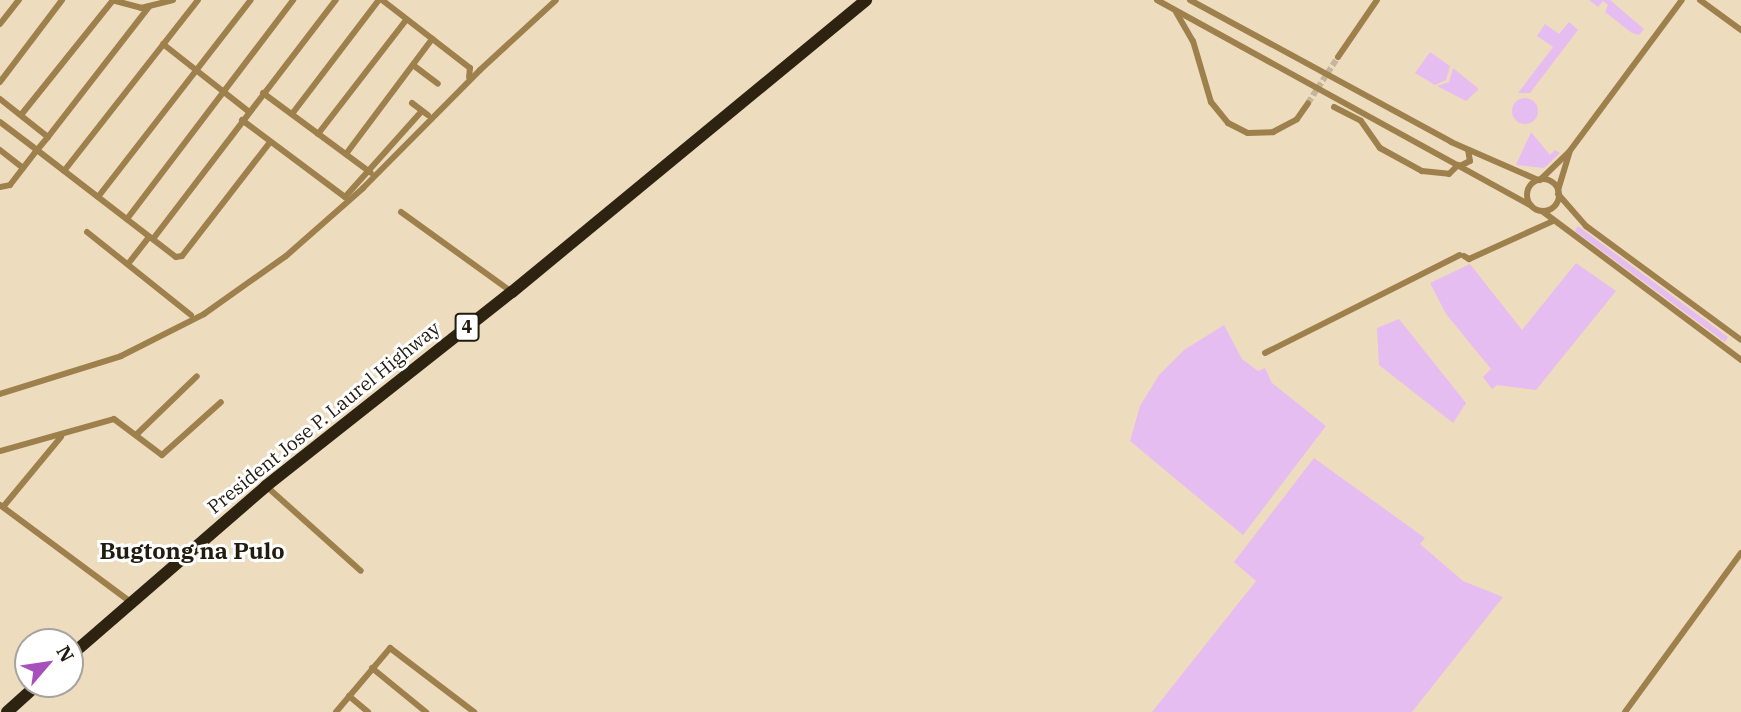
<!DOCTYPE html>
<html>
<head>
<meta charset="utf-8">
<style>
  body { margin:0 }
  #map { position:relative; width:1741px; height:712px; overflow:hidden; background:#eedcbe; font-family:"IBM Plex Serif",serif }
  div>[style] { position:absolute }
  [style*='--x'] { left:calc(var(--x)*1px); top:calc(var(--y)*1px); width:calc(var(--w)*1px); rotate:calc(var(--a)*1deg) }
  .green>* { inset:0; background:#e6bdf0 }
  .round { border-radius:50% }
  .street-tunnel>* { height:6px; margin-top:-3px; transform-origin:0; background:repeating-linear-gradient(90deg,#c5b59b 0 6px,transparent 0 9px) }
  .street>* { height:6px; margin:-3px; padding:0 3px; transform-origin:3px; border-radius:3px; background:#9d804c }
  .street>.ring { margin:-3px; padding:0; box-sizing:content-box; background:none; border:6px solid #9d804c; border-radius:50% }
  .highway>* { height:12px; margin:-6px; padding:0 6px; transform-origin:6px; border-radius:6px; background:#2d2310 }
  span { translate:-50% -50%; white-space:nowrap; text-align:center; line-height:1.15; -webkit-text-stroke:6px #fff; paint-order:stroke }
  .shield-label span { padding:2px 5px; background:#fff; border:2px solid; border-radius:5px; -webkit-text-stroke-width:0 }
  .shield-label { font-size:18px; color:#211b10; font-weight:700 }
  .street-label { font-size:19px; color:#211b10 }
  .quarter-label { font-size:23px; color:#211b10; font-weight:700 }
  .north { position:absolute; left:14px; top:628px; width:70px; height:70px; box-sizing:border-box; background:#fff; border:2px solid #a6a49f; border-radius:50%; rotate:61deg; font-size:19px; font-weight:700; line-height:28px; text-align:center; color:#211b10 }
  .north::after { content:''; display:block; margin:auto; width:24px; height:32px; background:#a750bd; clip-path:polygon(50% 0,100% 100%,50% 72%,0 100%) }
</style>
</head>
<body>
<div id="map">
  <div class="green">
    <div style="clip-path:polygon(1589px 0,1610px 0,1644px 29px,1639px 35px,1632px 33px,1605px 12px,1608px 5px,1603px 1px,1598px 7px)"></div>
    <div style="clip-path:polygon(1569px 22px,1578px 30px,1530px 93px,1518px 93px,1553px 47px,1537px 36px,1545px 24px,1559px 34px)"></div>
    <div style="clip-path:polygon(1430px 52px,1450px 66px,1446px 80px,1435px 85px,1415px 73px)"></div>
    <div style="clip-path:polygon(1453px 68px,1479px 89px,1466px 101px,1437px 86px,1449px 82px)"></div>
    <div class="round" style="left:1512px;top:98px;width:26px;height:26px"></div>
    <div style="clip-path:polygon(1531px 132px,1550px 155px,1555px 150px,1560px 153px,1544px 168px,1516px 165px)"></div>
    <div style="clip-path:polygon(1578px 226px,1728px 337px,1725px 342px,1575px 231px)"></div>
    <div style="clip-path:polygon(1576px 263px,1616px 291px,1536px 390px,1497px 385px,1492px 389px,1483px 377px,1491px 369px,1446px 314px,1430px 283px,1470px 264px,1522px 330px)"></div>
    <div style="clip-path:polygon(1399px 319px,1466px 403px,1453px 423px,1379px 365px,1377px 328px)"></div>
    <div style="clip-path:polygon(1224px 325px,1242px 359px,1258px 371px,1265px 368px,1272px 383px,1326px 426px,1243px 535px,1130px 441px,1140px 406px,1159px 375px,1184px 350px)"></div>
    <div style="clip-path:polygon(1314px 458px,1425px 538px,1420px 544px,1463px 581px,1503px 597px,1412px 712px,1152px 712px,1256px 581px,1234px 562px)"></div>
  </div>
  <div class="street-tunnel">
    <div style="--x:1308;--y:103;--w:55;--a:-56.9"></div>
  </div>
  <div class="street">
    <div style="--x:112;--y:0;--w:30;--a:15"></div>
    <div style="--x:141;--y:8;--w:33;--a:-14"></div>
    <div style="--x:382;--y:0;--w:111;--a:37.7"></div>
    <div style="--x:470;--y:68;--w:9;--a:96"></div>
    <div style="--x:1157;--y:0;--w:427;--a:28.8"></div>
    <div style="--x:1190;--y:0;--w:297;--a:28.5"></div>
    <div style="--x:1451;--y:142;--w:95;--a:23.6"></div>
    <div style="--x:1700;--y:0;--w:51;--a:36.2"></div>
    <div style="--x:1176;--y:12;--w:34;--a:60"></div>
    <div style="--x:1193;--y:41;--w:64;--a:73.6"></div>
    <div style="--x:1211;--y:102;--w:27;--a:51"></div>
    <div style="--x:1228;--y:123;--w:22;--a:27"></div>
    <div style="--x:1248;--y:133;--w:25;--a:-2"></div>
    <div style="--x:1273;--y:132;--w:27;--a:-28"></div>
    <div style="--x:1297;--y:119;--w:19;--a:-55"></div>
    <div style="--x:0;--y:24;--w:31;--a:-52"></div>
    <div style="--x:163;--y:44;--w:108;--a:38.2"></div>
    <div style="--x:1338;--y:57;--w:69;--a:-55.6"></div>
    <div style="--x:413;--y:65;--w:31;--a:37"></div>
    <div style="--x:0;--y:82;--w:103;--a:-52.9"></div>
    <div style="--x:263;--y:93;--w:134;--a:36.5"></div>
    <div style="--x:0;--y:99;--w:61;--a:38.4"></div>
    <div style="--x:48;--y:137;--w:17;--a:130"></div>
    <div style="--x:37;--y:150;--w:46;--a:-142.9"></div>
    <div style="--x:412;--y:103;--w:20;--a:37"></div>
    <div style="--x:1334;--y:107;--w:30;--a:27"></div>
    <div style="--x:1361;--y:121;--w:33;--a:55"></div>
    <div style="--x:1380;--y:148;--w:48;--a:28.7"></div>
    <div style="--x:1422;--y:171;--w:27;--a:6"></div>
    <div style="--x:1449;--y:174;--w:13;--a:-45"></div>
    <div style="--x:292;--y:114;--w:143;--a:-52.7"></div>
    <div style="--x:21;--y:115;--w:147;--a:-51.3"></div>
    <div style="--x:242;--y:120;--w:129;--a:36.8"></div>
    <div style="--x:345;--y:197;--w:115;--a:-48.2"></div>
    <div style="--x:318;--y:134;--w:145;--a:-52.3"></div>
    <div style="--x:48;--y:137;--w:165;--a:-52.2"></div>
    <div style="--x:0;--y:150;--w:29;--a:38"></div>
    <div style="--x:346;--y:154;--w:144;--a:-53.2"></div>
    <div style="--x:1460;--y:166;--w:11;--a:-27"></div>
    <div style="--x:1470;--y:161;--w:11;--a:-100"></div>
    <div style="--x:64;--y:171;--w:217;--a:-51.9"></div>
    <div class="ring" style="left:1527px;top:179px;width:26px;height:26px"></div>
    <div style="--x:1540;--y:180;--w:40;--a:-44"></div>
    <div style="--x:1569;--y:152;--w:189;--a:-53.4"></div>
    <div style="--x:0;--y:187;--w:10;--a:-11"></div>
    <div style="--x:10;--y:185;--w:44;--a:-52.4"></div>
    <div style="--x:37;--y:150;--w:175;--a:37.6"></div>
    <div style="--x:176;--y:257;--w:6;--a:-9"></div>
    <div style="--x:182;--y:256;--w:144;--a:-52.3"></div>
    <div style="--x:1558;--y:190;--w:39;--a:-73"></div>
    <div style="--x:1558;--y:194;--w:43;--a:48.8"></div>
    <div style="--x:1586;--y:226;--w:192;--a:36.3"></div>
    <div style="--x:98;--y:197;--w:249;--a:-52.2"></div>
    <div style="--x:1542;--y:211;--w:249;--a:36.8"></div>
    <div style="--x:401;--y:212;--w:137;--a:35.8"></div>
    <div style="--x:127;--y:219;--w:275;--a:-52.8"></div>
    <div style="--x:87;--y:232;--w:133;--a:38.6"></div>
    <div style="--x:153;--y:239;--w:301;--a:-52.6"></div>
    <div style="--x:1464;--y:256;--w:6;--a:31"></div>
    <div style="--x:1469;--y:259;--w:92;--a:-24.3"></div>
    <div style="--x:128;--y:264;--w:34;--a:-52"></div>
    <div style="--x:1265;--y:353;--w:218;--a:-26.7"></div>
    <div style="--x:0;--y:394;--w:127;--a:-17.4"></div>
    <div style="--x:121;--y:356;--w:93;--a:-26.8"></div>
    <div style="--x:204;--y:314;--w:100;--a:-35.3"></div>
    <div style="--x:286;--y:256;--w:103;--a:-41.4"></div>
    <div style="--x:363;--y:188;--w:166;--a:-45.2"></div>
    <div style="--x:480;--y:70;--w:103;--a:-42.6"></div>
    <div style="--x:137;--y:434;--w:83;--a:-44"></div>
    <div style="--x:0;--y:451;--w:118;--a:-15.7"></div>
    <div style="--x:114;--y:419;--w:60;--a:36.9"></div>
    <div style="--x:162;--y:455;--w:79;--a:-41.9"></div>
    <div style="--x:266;--y:486;--w:127;--a:41.8"></div>
    <div style="--x:0;--y:505;--w:164;--a:36.6"></div>
    <div style="--x:3;--y:507;--w:91;--a:-50.4"></div>
    <div style="--x:372;--y:668;--w:70;--a:39.2"></div>
    <div style="--x:349;--y:696;--w:25;--a:40"></div>
    <div style="--x:336;--y:712;--w:84;--a:-49.8"></div>
    <div style="--x:390;--y:648;--w:106;--a:37.3"></div>
    <div style="--x:1625;--y:712;--w:197;--a:-53.9"></div>
  </div>
  <div class="highway">
    <div style="--x:70;--y:656;--w:259;--a:-40.9"></div>
    <div style="--x:266;--y:486;--w:313;--a:-38.3"></div>
    <div style="--x:512;--y:292;--w:459;--a:-39.5"></div>
    <div style="--x:7;--y:712;--w:42;--a:-42.1"></div>
  </div>
  <div class="shield-label">
    <span style="left:467px;top:327px">4</span>
  </div>
  <div class="street-label">
    <span style="left:324px;top:418px;rotate:-39deg">President Jose P. Laurel Highway</span>
  </div>
  <div class="quarter-label">
    <span style="left:192px;top:550px">Bugtong na Pulo</span>
  </div>
  <div class="north">N</div>
</div>
</body>
</html>
